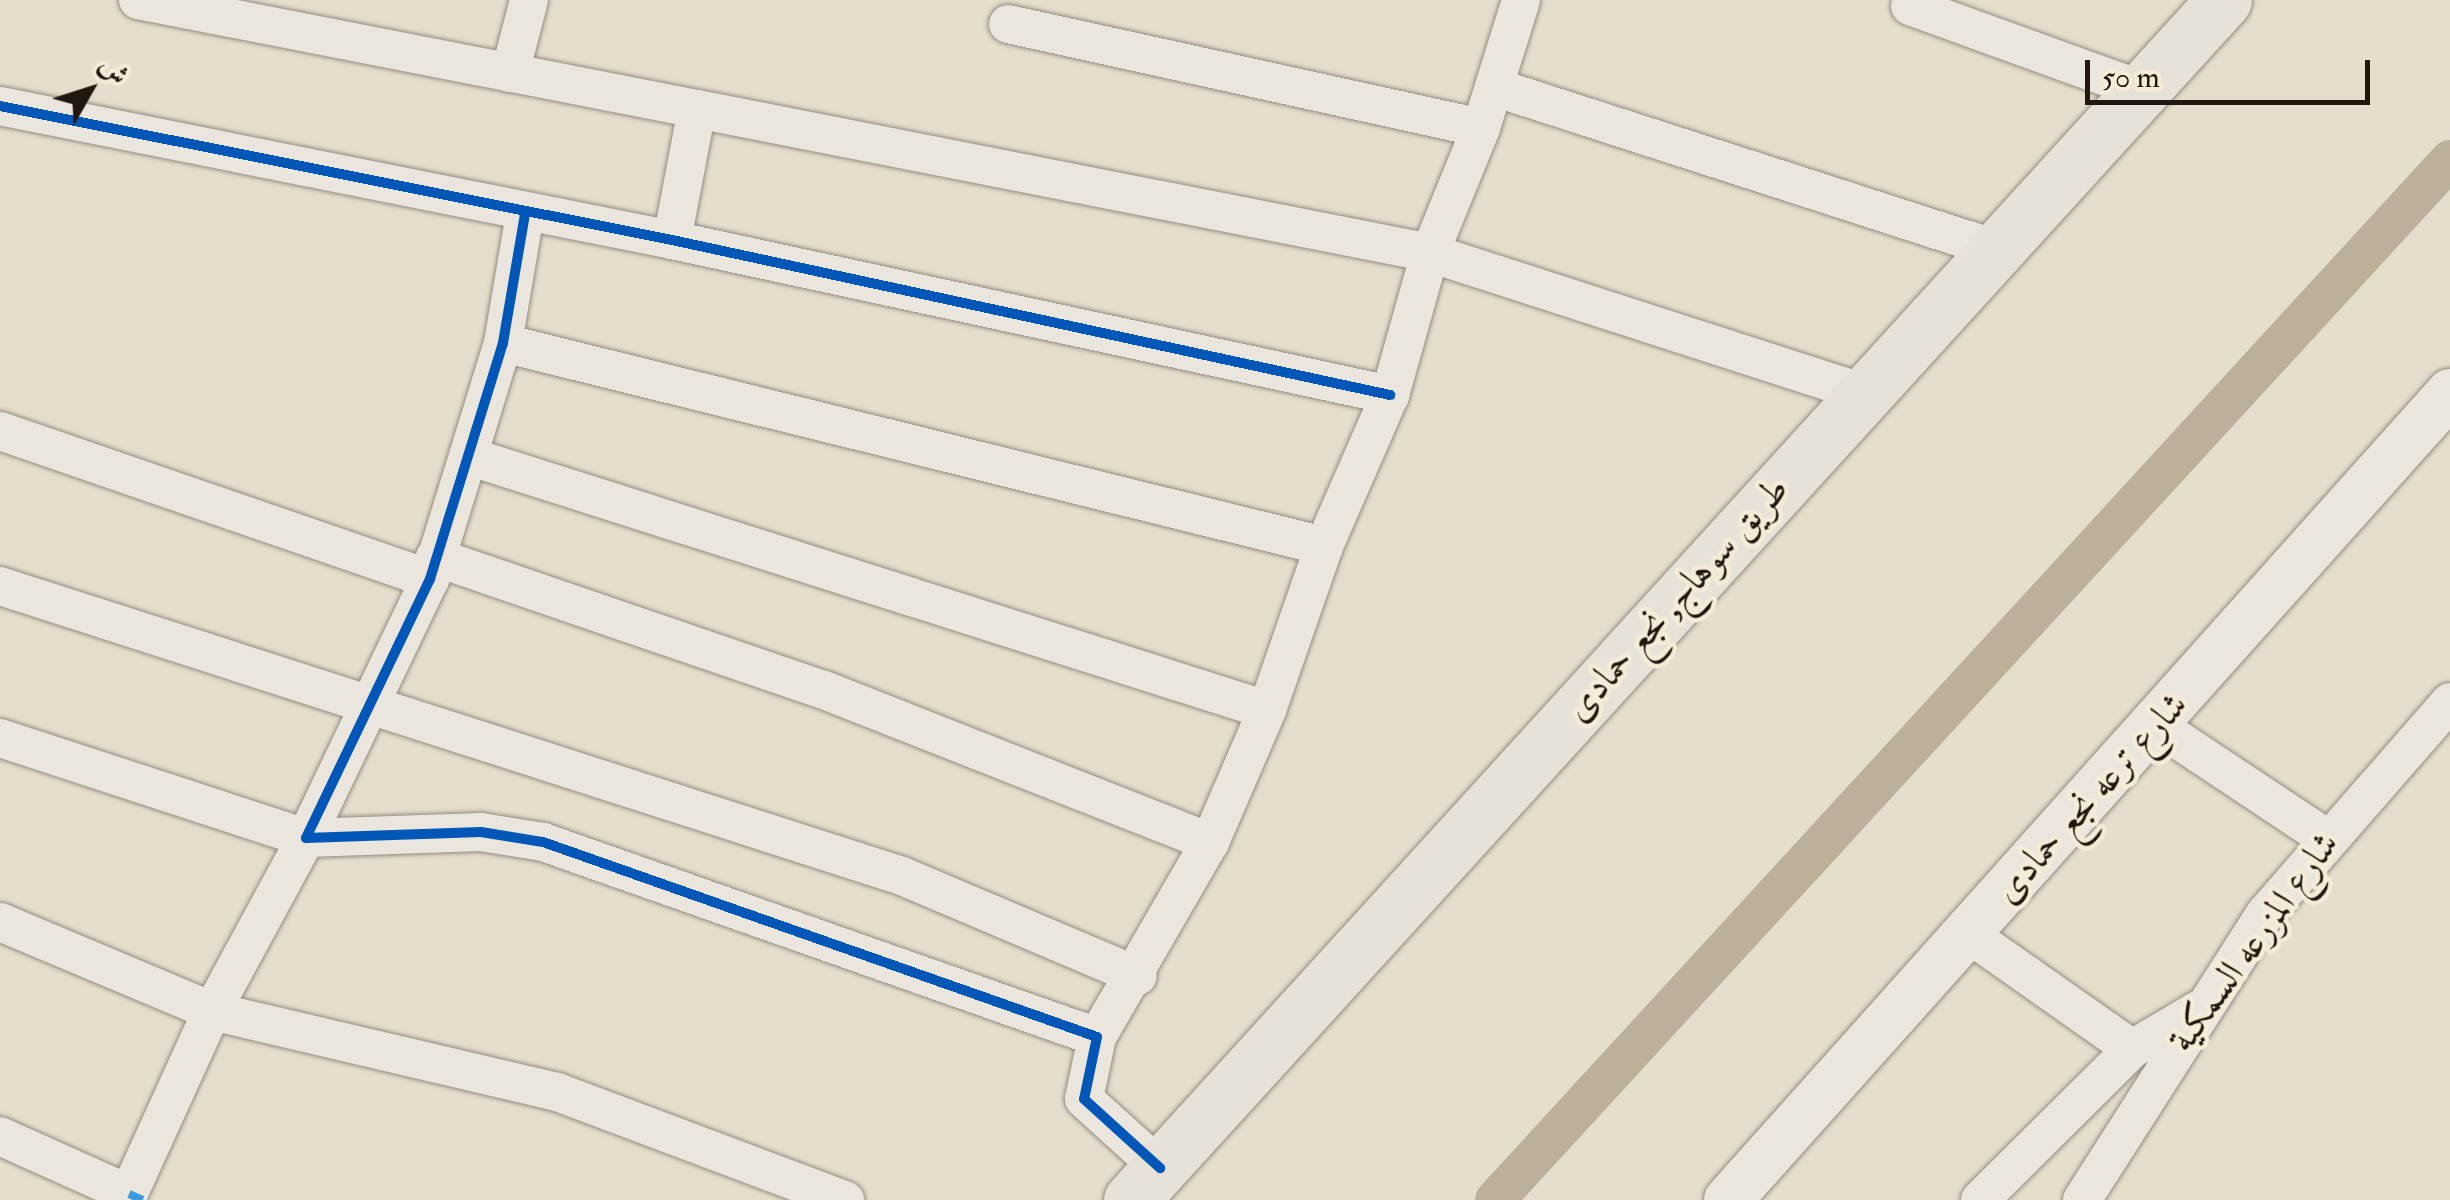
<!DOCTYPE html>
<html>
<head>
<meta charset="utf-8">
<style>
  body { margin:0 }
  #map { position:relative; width:2450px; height:1200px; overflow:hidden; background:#e6decc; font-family:"IM FELL Double Pica",Amiri,serif }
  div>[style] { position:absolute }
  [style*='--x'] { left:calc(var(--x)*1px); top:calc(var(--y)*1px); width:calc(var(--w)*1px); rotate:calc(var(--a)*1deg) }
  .canal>* { height:40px; margin:-20px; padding:0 20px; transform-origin:20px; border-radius:20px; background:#bcb09a }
  .roads { filter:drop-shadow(0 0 2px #928c81) drop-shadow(0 0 2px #928c81) }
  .minor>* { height:38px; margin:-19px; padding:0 19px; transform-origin:19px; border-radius:19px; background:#eae6de }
  .tertiary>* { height:48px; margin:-24px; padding:0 24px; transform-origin:24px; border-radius:24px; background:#eae6de }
  .primary>* { height:55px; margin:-27.5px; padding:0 27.5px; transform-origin:27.5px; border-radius:27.5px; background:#e7e2d8 }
  .quiet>* { height:8px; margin-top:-4px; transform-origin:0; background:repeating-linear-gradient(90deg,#3c9ade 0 15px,transparent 0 23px) }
  .cycleway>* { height:10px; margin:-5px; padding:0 5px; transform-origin:5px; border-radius:5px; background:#0057b8 }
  span { translate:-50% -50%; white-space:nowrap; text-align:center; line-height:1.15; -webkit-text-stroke:9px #f5ecd7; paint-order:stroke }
  .street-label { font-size:38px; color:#22170f }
  .north { position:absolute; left:40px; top:40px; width:100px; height:100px; -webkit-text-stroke:8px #f5ecd7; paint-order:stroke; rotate:51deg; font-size:28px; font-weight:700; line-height:40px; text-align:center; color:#22170f }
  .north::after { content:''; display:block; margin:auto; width:35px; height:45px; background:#22170f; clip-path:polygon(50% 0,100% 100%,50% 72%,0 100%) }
  .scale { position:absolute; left:2085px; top:60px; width:285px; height:45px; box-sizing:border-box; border:5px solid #22170f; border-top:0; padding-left:12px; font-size:30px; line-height:35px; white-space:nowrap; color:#22170f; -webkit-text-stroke:8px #f5ecd7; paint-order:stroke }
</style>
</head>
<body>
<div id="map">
  <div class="canal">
    <div style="--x:1495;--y:1200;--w:1412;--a:-47.44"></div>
  </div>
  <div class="roads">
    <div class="minor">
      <div style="--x:138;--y:0;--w:570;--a:11.03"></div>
      <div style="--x:1910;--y:6;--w:247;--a:19.9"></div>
      <div style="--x:1008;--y:24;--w:484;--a:12.4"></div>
      <div style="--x:510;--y:73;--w:75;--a:-75.4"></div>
      <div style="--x:1494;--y:87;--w:527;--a:17.89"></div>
      <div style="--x:0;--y:106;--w:685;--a:11.28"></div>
      <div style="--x:672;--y:240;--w:735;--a:12.18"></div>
      <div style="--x:525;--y:214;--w:131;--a:99.7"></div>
      <div style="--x:503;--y:343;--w:247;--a:107.2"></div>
      <div style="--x:430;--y:579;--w:287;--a:115.6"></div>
      <div style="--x:306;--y:838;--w:175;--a:-2"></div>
      <div style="--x:481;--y:832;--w:63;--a:9.2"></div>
      <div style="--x:543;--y:842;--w:587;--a:19.39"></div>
      <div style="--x:1097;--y:1037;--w:63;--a:101.8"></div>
      <div style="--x:1084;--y:1099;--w:103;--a:42.2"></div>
      <div style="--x:672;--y:240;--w:133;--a:-79.2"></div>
      <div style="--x:697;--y:109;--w:747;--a:11.11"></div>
      <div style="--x:1430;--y:253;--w:455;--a:17.9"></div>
      <div style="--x:503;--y:343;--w:846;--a:13.89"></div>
      <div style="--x:0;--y:431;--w:455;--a:19"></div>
      <div style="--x:468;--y:456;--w:838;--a:17.64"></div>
      <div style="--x:435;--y:557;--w:411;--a:18.9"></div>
      <div style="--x:824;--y:690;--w:415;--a:21.5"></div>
      <div style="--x:0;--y:586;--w:947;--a:17.82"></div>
      <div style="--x:902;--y:876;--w:256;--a:23"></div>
      <div style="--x:2156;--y:725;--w:204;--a:33.6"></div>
      <div style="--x:0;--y:738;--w:322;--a:18.1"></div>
      <div style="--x:306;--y:838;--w:197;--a:118.5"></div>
      <div style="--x:212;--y:1011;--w:208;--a:114.5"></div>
      <div style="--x:0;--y:922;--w:230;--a:22.8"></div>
      <div style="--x:212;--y:1011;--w:354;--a:13.2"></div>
      <div style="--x:557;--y:1092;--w:308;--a:20.6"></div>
      <div style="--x:1970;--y:935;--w:198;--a:35.1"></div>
      <div style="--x:1097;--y:1037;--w:225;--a:-59.9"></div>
      <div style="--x:1210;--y:842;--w:144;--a:-66.6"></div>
      <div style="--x:1267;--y:710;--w:174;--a:-70.8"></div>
      <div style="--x:1324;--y:546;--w:165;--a:-66.4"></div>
      <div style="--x:1390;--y:395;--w:148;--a:-74.3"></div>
      <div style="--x:1430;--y:253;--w:135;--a:-67.8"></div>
      <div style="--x:1481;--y:128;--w:134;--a:-72.6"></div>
      <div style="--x:0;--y:1136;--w:141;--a:24.2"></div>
      <div style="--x:1980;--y:1200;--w:214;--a:-44.8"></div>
      <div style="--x:2132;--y:1049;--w:79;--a:-30.5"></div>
      <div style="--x:2082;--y:1200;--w:340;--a:-57.4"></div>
      <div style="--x:2265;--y:914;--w:281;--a:-48.9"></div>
    </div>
    <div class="tertiary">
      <div style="--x:1728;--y:1200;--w:1083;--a:-48.18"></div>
    </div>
    <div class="primary">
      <div style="--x:1131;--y:1200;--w:1623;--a:-47.67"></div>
    </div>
  </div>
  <div class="quiet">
    <div style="--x:129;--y:1194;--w:15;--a:23"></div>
  </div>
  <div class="cycleway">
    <div style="--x:0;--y:106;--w:685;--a:11.28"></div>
    <div style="--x:672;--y:240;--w:735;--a:12.18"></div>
    <div style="--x:525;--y:214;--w:131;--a:99.7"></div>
    <div style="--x:503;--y:343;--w:247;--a:107.2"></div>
    <div style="--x:430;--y:579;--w:287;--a:115.6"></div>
    <div style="--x:306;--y:838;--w:175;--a:-2"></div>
    <div style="--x:481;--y:832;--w:63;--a:9.2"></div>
    <div style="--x:543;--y:842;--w:587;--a:19.39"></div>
    <div style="--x:1097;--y:1037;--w:63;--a:101.8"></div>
    <div style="--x:1084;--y:1099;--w:103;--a:42.2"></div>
  </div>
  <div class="street-label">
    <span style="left:1677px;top:599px;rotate:-48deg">طريق سوهاج, نجع حمادى</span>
    <span style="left:2091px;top:798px;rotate:-48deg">شارع ترعه نجع حمادى</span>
    <span style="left:2254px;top:942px;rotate:-54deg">شارع المزرعه السمكية</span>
  </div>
  <div class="north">ش</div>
  <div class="scale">50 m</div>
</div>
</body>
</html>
